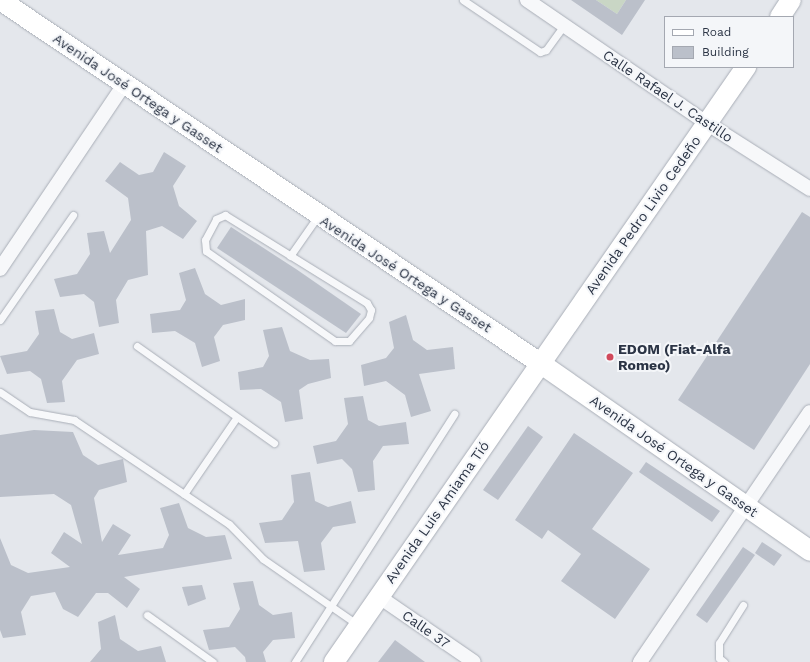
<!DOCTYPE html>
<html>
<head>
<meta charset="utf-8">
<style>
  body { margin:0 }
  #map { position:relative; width:810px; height:662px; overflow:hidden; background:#e4e7ec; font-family:"Work Sans",sans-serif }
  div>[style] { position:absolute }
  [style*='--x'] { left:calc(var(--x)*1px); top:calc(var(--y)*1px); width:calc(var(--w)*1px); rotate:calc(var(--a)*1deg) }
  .green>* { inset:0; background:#c9d6c5 }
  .building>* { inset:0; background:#bbc0ca }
  .roads { filter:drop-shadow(0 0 1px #a9aeb7) drop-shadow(0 0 1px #a9aeb7) }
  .lane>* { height:7px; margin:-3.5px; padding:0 3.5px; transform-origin:3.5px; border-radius:3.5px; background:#f7f8fa }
  .street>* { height:14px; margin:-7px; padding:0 7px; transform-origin:7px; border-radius:7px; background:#f7f8fa }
  .secondary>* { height:20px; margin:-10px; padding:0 10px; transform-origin:10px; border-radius:10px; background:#fff }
  .dots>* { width:11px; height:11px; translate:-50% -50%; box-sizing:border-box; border:2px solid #f4f6f9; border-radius:50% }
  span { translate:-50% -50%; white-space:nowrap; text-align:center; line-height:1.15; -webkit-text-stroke:4px #f4f6f9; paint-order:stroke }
  .street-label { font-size:14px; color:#2b3445 }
  .poi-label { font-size:14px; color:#2b3445; font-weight:700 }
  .left { translate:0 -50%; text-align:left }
  .legend { position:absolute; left:664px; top:16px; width:130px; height:52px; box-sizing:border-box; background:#f4f6f9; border:1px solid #a4a8b1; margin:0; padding:5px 7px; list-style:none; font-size:12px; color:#2b3445 }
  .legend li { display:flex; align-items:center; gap:8px; height:20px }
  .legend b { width:20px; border:1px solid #a4a8b1 }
</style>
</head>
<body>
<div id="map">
  <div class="green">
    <div style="clip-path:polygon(596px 0,626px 0,617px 14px)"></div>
  </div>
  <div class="building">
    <div style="clip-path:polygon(571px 0,596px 0,617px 14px,626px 0,645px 0,622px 35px)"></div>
    <div style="clip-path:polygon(164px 152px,186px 166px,173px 186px,179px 206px,197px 221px,183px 239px,162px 226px,146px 231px,148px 275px,128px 280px,116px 300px,119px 323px,99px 327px,94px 302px,84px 294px,60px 297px,54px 279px,77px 274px,90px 254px,87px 233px,104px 231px,110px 253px,131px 220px,128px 198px,105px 181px,120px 162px,139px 175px,153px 172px)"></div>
    <div style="clip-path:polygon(802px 212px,810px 217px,810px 364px,754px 450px,678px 400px)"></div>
    <div style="clip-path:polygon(231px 227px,296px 269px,361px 314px,346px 333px,217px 248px)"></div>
    <div style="clip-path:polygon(195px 268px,205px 294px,221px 305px,245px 299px,245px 320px,223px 325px,214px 337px,220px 361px,202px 367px,195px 343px,175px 331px,152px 333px,150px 314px,180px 310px,186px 300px,179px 273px)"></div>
    <div style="clip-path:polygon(54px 309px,60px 332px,72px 339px,94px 333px,99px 354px,77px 360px,62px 381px,65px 402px,47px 403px,41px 379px,30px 371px,7px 374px,0 356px,27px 351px,39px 334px,35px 311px)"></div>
    <div style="clip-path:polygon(406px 315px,413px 340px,427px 350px,453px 347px,455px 369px,419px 374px,431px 411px,411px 417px,405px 395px,386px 381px,364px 386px,361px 365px,386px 358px,394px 348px,389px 322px)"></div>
    <div style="clip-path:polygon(282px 327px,290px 351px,310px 360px,329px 359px,331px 378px,308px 384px,299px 390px,303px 419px,285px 422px,281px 402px,261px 389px,240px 390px,238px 372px,263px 367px,269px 356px,263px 330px)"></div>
    <div style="clip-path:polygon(363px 396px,368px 420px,379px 426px,406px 422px,409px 444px,383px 446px,373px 461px,375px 490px,358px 492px,352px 469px,342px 459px,317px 464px,313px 446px,336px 441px,348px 424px,344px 398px)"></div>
    <div style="clip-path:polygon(528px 426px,543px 437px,498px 500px,483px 490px)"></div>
    <div style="clip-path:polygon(34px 430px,73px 432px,83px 455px,98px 465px,123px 459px,127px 482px,99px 490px,94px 498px,102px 542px,113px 524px,131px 535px,118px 555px,163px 548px,169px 535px,160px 508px,179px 503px,188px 528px,206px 537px,225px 535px,232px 559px,124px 577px,140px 589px,127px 608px,108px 593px,96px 593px,78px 617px,63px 609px,55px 592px,31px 596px,21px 612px,26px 635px,3px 638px,0 630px,0 538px,11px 565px,28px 573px,70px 567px,51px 553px,64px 532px,82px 544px,71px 505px,54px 494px,0 497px,0 435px)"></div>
    <div style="clip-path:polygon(574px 433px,633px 473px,592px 529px,650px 569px,615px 619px,561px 581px,581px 554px,548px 530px,542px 539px,515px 520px)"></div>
    <div style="clip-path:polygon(646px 462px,720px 511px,712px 522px,639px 472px)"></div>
    <div style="clip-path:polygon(310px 472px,315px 501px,328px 507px,351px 501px,356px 523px,333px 527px,321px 543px,325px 570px,304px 572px,298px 541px,265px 543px,259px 523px,282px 520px,294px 502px,291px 475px)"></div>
    <div style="clip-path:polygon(762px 542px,782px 555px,774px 566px,755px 553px)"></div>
    <div style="clip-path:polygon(743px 547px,755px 555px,707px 623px,696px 615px)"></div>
    <div style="clip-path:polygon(253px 581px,259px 605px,273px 615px,292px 612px,295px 638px,273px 640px,263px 652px,266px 662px,246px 662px,245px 657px,235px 647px,209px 650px,203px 630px,229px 627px,240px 609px,233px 583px)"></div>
    <div style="clip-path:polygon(202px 585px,206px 599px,188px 606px,182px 587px)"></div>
    <div style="clip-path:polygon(115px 615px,120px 639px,138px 651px,161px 646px,166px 662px,90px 662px,101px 649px,98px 622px)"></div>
    <div style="clip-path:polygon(395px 640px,425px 662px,378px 662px)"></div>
  </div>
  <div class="roads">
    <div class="lane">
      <div style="--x:463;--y:0;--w:93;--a:34"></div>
      <div style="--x:540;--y:52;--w:6;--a:-18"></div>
      <div style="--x:546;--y:50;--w:31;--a:-54"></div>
      <div style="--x:225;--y:215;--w:167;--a:31.8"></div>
      <div style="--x:367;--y:303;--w:8;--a:60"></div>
      <div style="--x:371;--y:310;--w:8;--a:104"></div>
      <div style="--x:369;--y:318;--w:30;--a:131"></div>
      <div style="--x:349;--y:341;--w:14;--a:180"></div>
      <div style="--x:335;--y:341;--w:157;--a:-145.1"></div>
      <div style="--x:206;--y:251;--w:11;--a:-95"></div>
      <div style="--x:205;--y:240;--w:24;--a:-62"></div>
      <div style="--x:216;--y:219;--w:10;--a:-24"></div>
      <div style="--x:290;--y:256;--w:49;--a:-55"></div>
      <div style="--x:0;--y:320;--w:128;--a:-55.2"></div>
      <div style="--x:137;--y:346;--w:168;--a:35.3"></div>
      <div style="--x:0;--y:392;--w:36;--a:34"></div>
      <div style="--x:30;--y:412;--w:45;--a:10.3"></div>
      <div style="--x:74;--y:420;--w:187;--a:33.9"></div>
      <div style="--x:229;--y:524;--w:49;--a:45.8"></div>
      <div style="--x:263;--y:559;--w:116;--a:34.8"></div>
      <div style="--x:184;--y:494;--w:93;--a:-55.5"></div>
      <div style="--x:147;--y:615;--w:81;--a:35.5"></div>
      <div style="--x:295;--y:662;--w:295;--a:-57.3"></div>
      <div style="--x:724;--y:662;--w:6;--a:-141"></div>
      <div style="--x:719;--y:658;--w:15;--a:-90"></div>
      <div style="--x:719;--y:643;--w:45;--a:-57.7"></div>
    </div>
    <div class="street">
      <div style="--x:527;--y:0;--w:219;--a:34.4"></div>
      <div style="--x:708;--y:124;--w:121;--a:32.5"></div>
      <div style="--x:0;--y:269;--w:224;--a:-56.1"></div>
      <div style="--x:378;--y:596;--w:116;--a:34.5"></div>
      <div style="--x:640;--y:662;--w:302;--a:-55.8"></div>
    </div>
    <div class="secondary">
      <div style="--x:0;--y:0;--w:651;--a:33.91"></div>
      <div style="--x:540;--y:363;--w:329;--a:34.8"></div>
      <div style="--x:780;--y:17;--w:20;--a:-57"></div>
      <div style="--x:334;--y:662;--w:724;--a:-55.3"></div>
    </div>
  </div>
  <div class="dots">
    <div style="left:610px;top:357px;background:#d1495b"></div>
  </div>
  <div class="street-label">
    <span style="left:138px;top:93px;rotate:34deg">Avenida José Ortega y Gasset</span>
    <span style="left:668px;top:96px;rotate:34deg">Calle Rafael J. Castillo</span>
    <span style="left:643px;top:215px;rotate:-55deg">Avenida Pedro Livio Cedeño</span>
    <span style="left:406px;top:274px;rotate:33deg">Avenida José Ortega y Gasset</span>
    <span style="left:674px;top:456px;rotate:35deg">Avenida José Ortega y Gasset</span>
    <span style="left:437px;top:512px;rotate:-55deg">Avenida Luis Amiama Tió</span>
    <span style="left:426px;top:629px;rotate:35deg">Calle 37</span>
  </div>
  <div class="poi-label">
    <span class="left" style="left:618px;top:357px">EDOM (Fiat-Alfa<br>Romeo)</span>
  </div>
  <ul class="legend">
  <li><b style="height:5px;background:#fff"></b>Road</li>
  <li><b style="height:11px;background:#bbc0ca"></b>Building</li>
  </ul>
</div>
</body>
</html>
